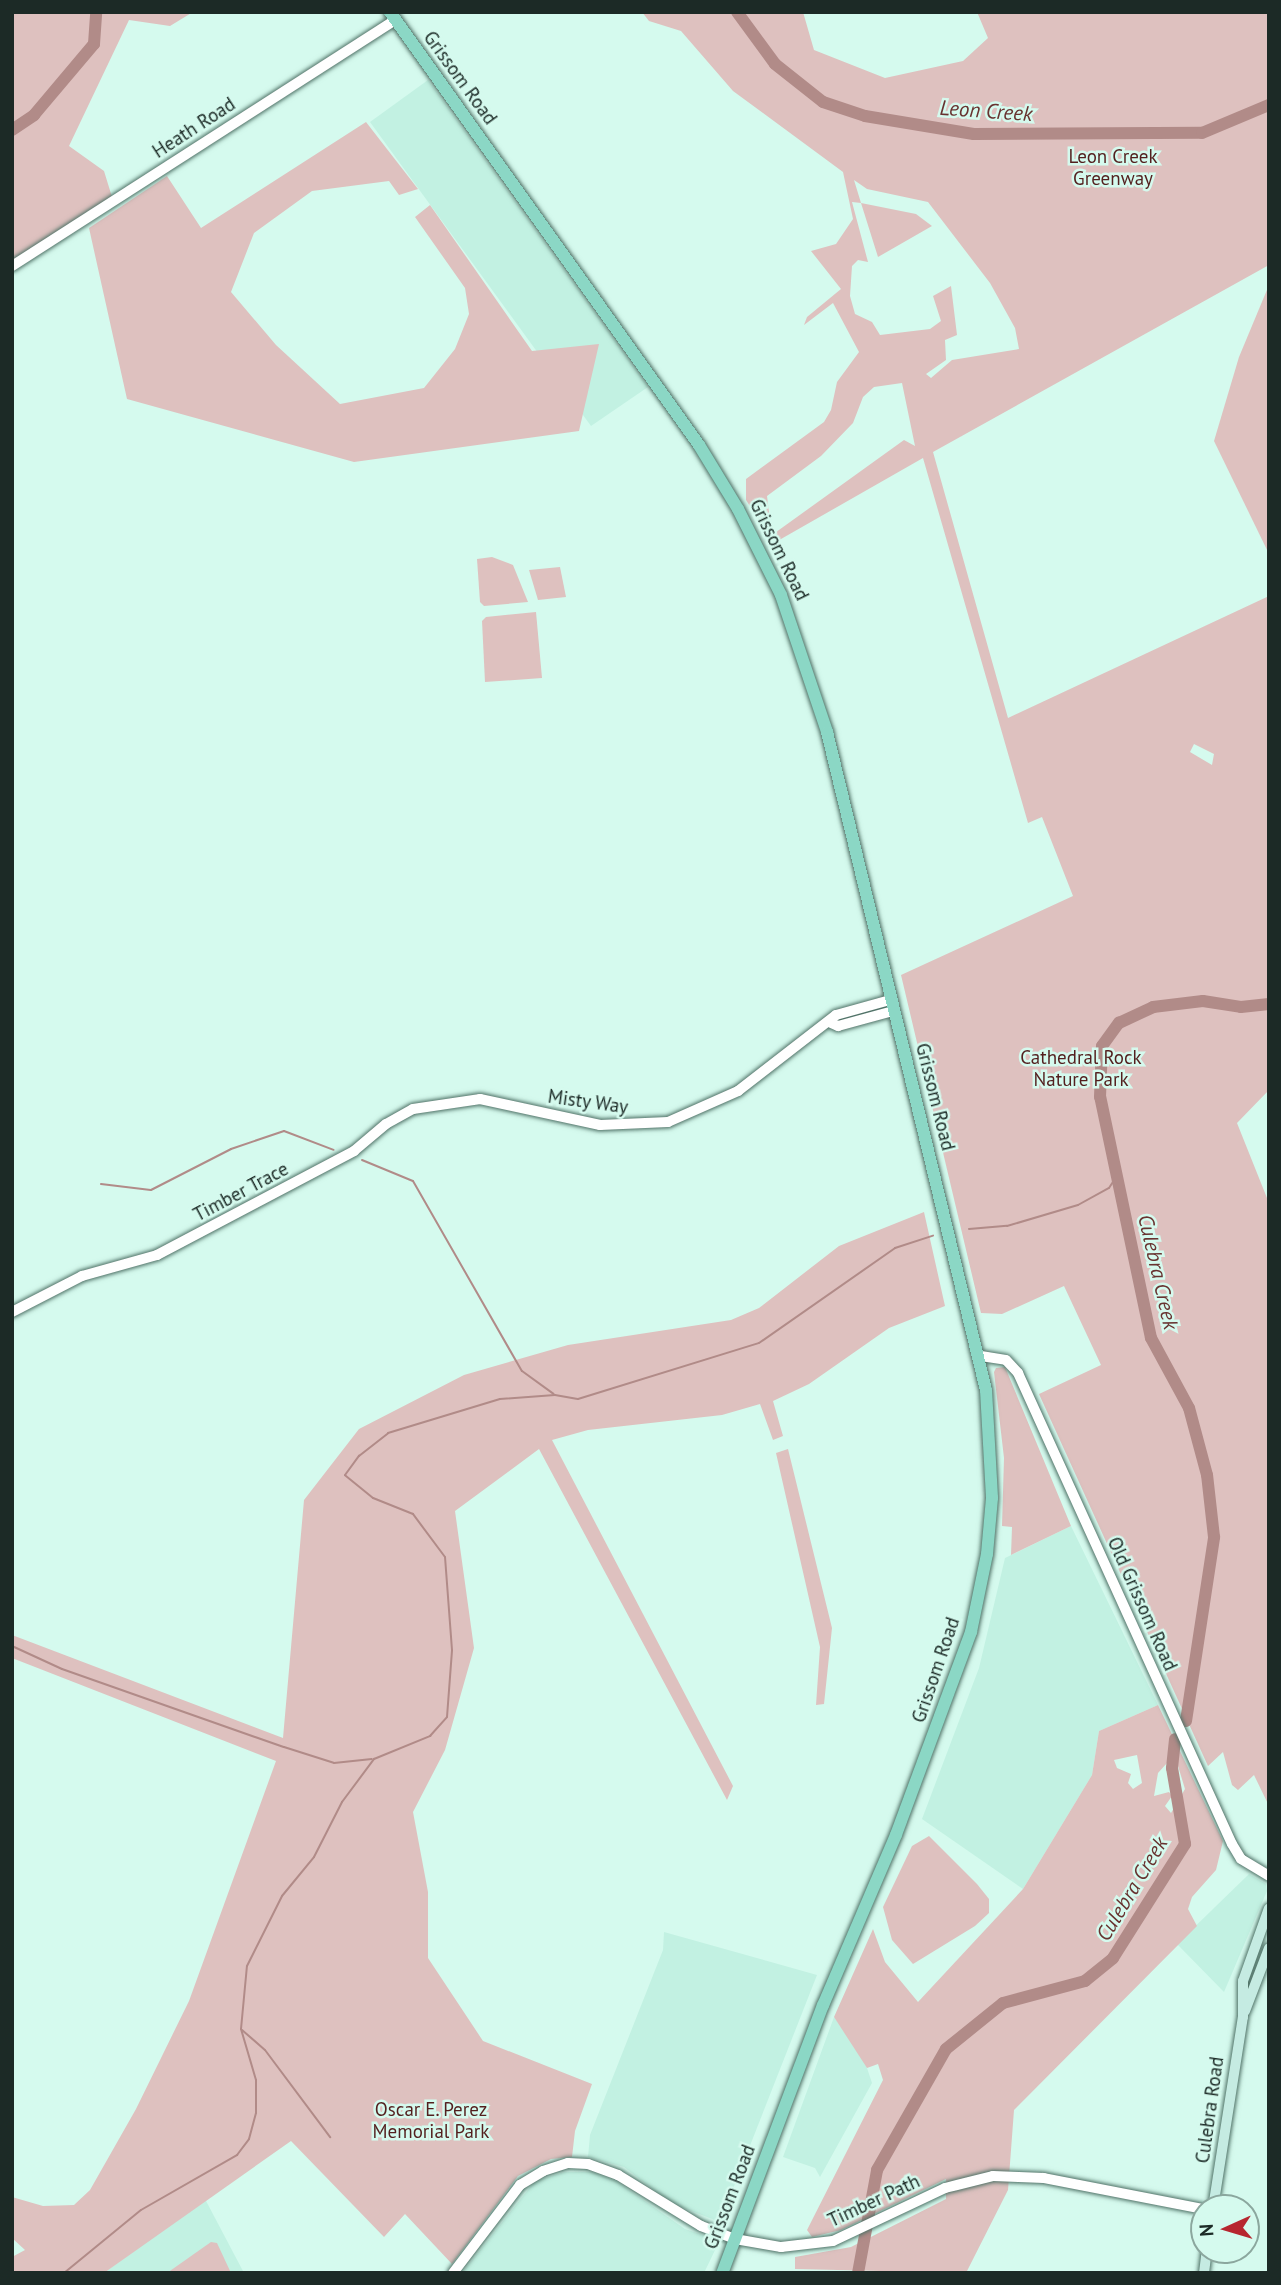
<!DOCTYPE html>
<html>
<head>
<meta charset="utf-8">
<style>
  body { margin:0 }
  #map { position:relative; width:1281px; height:2285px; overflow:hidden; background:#d5faee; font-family:"PT Sans",sans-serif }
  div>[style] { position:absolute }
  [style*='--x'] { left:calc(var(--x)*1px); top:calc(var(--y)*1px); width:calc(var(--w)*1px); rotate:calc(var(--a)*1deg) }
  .built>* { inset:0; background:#c2f1e2 }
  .green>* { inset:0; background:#dec1bf }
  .stream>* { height:2px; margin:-1px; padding:0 1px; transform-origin:1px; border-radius:1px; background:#b18b88 }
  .river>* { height:12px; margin:-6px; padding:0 6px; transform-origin:6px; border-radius:6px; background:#b18b88 }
  .roads { filter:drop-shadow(0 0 2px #507267) drop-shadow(0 0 2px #507267) }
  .tertiary>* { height:10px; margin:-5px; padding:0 5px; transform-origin:5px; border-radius:5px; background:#fff }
  .secondary>* { height:10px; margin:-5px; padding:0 5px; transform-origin:5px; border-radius:5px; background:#c5ebe2 }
  .primary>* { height:12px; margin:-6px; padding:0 6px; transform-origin:6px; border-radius:6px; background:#8bd7c5 }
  span { translate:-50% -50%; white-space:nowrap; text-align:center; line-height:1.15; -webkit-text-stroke:5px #d5faee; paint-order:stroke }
  .street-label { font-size:19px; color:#1c2a26 }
  .park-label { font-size:19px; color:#531f1e }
  .water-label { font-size:21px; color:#683330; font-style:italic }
  .frame { position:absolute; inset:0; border:14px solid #1c2a26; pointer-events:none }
  .north { position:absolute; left:1190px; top:2194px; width:70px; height:70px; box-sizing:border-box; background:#d5faee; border:2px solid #8ba79e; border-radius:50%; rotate:266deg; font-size:19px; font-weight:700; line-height:28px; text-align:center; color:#1c2a26 }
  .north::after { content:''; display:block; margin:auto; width:24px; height:32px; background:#b7262f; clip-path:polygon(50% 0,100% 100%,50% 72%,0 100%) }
</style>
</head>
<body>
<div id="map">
  <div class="built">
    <div style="clip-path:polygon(428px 80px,648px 387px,591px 426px,370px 122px)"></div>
    <div style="clip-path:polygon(1071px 1526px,1158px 1705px,1099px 1731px,1092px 1775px,1023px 1889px,922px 1819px,979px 1668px,1005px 1558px)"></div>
    <div style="clip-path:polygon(1249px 1874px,1266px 1884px,1267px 1891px,1224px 1992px,1177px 1944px)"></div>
    <div style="clip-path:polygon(664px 1932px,817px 1975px,720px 2222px,671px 2203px,624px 2167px,588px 2157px,590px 2135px,663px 1950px)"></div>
    <div style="clip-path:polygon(834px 2017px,864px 2059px,872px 2083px,820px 2177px,815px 2168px,783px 2157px)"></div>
    <div style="clip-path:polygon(565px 2172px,592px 2172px,616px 2181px,685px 2229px,712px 2238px,717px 2246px,704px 2273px,462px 2273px,535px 2181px)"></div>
    <div style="clip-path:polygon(205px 2199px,244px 2273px,104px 2273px)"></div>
  </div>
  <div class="green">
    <div style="clip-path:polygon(12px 12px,193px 12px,170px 26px,129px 20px,69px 146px,104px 171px,112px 197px,12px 261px)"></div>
    <div style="clip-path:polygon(evenodd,642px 12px,803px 12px,814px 50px,885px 78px,963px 61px,988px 38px,977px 12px,1269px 12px,1269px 265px,933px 452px,1008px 718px,1269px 596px,1269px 1090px,1237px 1123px,1269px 1203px,1269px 1806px,1254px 1775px,1238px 1790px,1232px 1785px,1223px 1752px,1208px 1766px,1039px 1394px,1101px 1365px,1064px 1286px,1002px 1314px,981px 1313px,901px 975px,1073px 896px,1042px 817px,1028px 823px,923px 458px,774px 543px,746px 500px,746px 479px,824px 422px,831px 410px,837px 382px,859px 352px,833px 303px,804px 325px,807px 317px,841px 289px,811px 251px,836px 244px,853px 219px,843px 172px,733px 91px,681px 31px,649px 21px,642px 12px,854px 180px,867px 189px,928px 202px,990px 283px,1015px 328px,1019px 349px,952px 360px,931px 378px,926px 374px,946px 360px,945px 340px,957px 335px,951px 286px,933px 296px,941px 321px,930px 329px,880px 335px,872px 322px,855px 314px,850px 296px,852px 266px,858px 260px,868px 262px,852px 202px,861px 203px,878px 257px,932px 226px,916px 214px,861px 203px,854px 180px,642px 12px,902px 383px,915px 446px,904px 440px,772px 535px,767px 496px,821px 456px,853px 423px,863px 397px,874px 387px,902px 383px,642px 12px,1194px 744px,1214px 754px,1212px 765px,1190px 752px,1194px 744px)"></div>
    <div style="clip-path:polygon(366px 122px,418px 189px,399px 195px,389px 181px,312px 191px,254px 233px,231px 292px,276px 345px,340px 404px,424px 388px,455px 349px,469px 314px,465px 288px,415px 217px,430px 205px,532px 351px,599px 344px,579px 431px,354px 462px,127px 399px,89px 228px,167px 176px,201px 228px)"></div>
    <div style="clip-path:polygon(1269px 285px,1269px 554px,1214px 441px,1239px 357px)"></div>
    <div style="clip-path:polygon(492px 557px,513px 565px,528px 602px,484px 606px,480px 602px,477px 559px)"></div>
    <div style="clip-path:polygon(560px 567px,566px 597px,538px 600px,529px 570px)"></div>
    <div style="clip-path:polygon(536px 612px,542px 678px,485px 682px,482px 621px,486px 617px)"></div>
    <div style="clip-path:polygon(924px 1212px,945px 1306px,889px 1328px,809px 1384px,773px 1401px,783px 1436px,773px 1440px,760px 1404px,722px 1415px,588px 1430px,552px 1440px,733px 1786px,727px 1800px,539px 1449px,455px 1511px,474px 1648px,445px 1750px,413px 1812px,428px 1892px,428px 1958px,483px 2041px,592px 2084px,575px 2131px,572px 2157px,551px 2159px,518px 2176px,452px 2264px,405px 2214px,384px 2237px,291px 2141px,104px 2273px,12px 2273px,12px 2257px,25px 2250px,12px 2238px,12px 2197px,43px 2206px,74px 2205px,90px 2190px,136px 2109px,189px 2001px,276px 1761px,12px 1658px,12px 1635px,283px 1738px,304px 1500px,359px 1429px,464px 1375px,568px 1345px,731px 1320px,759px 1308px,839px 1246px)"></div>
    <div style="clip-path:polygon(1005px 1367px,1071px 1526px,1011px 1555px,1012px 1527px,1002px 1526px,1004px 1458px,994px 1372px,996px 1368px)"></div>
    <div style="clip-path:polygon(788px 1449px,832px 1628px,824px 1704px,816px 1705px,820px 1647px,776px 1453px)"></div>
    <div style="clip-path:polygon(evenodd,1158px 1705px,1223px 1841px,1216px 1870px,1192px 1897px,1188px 1909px,1197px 1926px,1014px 2110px,1008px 2190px,966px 2273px,795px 2269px,795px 2257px,851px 2247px,946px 2199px,946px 2179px,841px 2230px,812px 2237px,807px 2230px,883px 2080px,878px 2064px,867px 2068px,834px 2017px,873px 1929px,885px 1962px,918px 2002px,1023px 1889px,1092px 1775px,1099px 1731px,1158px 1705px,1137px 1755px,1142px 1783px,1133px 1789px,1128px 1783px,1131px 1774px,1117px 1768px,1114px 1760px,1137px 1755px,1158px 1705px,1167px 1763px,1178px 1766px,1185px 1789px,1171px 1813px,1165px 1806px,1172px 1796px,1169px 1792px,1154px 1796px,1158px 1773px,1167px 1763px)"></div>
    <div style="clip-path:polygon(929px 1836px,977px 1884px,989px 1899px,989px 1913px,975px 1926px,913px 1964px,892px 1940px,883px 1907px,912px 1846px)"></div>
    <div style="clip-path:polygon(211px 2242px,217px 2243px,231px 2273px,167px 2273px)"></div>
  </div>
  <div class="stream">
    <div style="--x:362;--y:1160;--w:55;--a:22.4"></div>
    <div style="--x:413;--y:1181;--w:219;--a:60.2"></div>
    <div style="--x:522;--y:1371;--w:39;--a:36"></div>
    <div style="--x:101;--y:1184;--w:50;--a:6.8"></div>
    <div style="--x:151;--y:1190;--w:90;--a:-27.1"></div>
    <div style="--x:231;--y:1149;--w:56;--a:-18.8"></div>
    <div style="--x:284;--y:1131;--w:53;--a:20.8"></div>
    <div style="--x:969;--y:1229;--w:38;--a:-5"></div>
    <div style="--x:1007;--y:1226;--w:74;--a:-16.5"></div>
    <div style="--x:1078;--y:1205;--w:35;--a:-29"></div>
    <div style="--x:1109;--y:1188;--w:17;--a:-57"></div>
    <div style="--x:12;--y:1646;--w:55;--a:24.7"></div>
    <div style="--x:62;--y:1669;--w:235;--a:19.4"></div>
    <div style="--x:284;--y:1747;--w:52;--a:17.7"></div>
    <div style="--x:334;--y:1763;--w:38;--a:-6"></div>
    <div style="--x:242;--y:2030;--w:30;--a:41"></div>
    <div style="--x:265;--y:2050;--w:109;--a:53.2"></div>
    <div style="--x:64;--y:2273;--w:99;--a:-39.3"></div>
    <div style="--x:141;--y:2210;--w:111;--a:-29.8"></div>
    <div style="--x:237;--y:2155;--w:20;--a:-53"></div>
    <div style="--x:249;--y:2139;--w:27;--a:-75"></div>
    <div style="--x:256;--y:2113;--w:33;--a:-90"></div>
    <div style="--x:256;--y:2080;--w:53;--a:-106.4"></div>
    <div style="--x:241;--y:2029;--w:63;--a:-84.6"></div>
    <div style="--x:247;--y:1966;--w:78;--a:-63.4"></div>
    <div style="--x:282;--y:1896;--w:50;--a:-50.6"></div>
    <div style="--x:314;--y:1857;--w:62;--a:-63"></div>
    <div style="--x:342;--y:1802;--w:54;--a:-53.3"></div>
    <div style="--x:374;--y:1759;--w:61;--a:-22.3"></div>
    <div style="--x:430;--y:1736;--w:25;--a:-48"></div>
    <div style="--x:447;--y:1717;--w:67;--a:-85.7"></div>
    <div style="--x:452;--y:1650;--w:93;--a:-94.3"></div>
    <div style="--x:445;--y:1557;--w:54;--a:-126.7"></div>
    <div style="--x:413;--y:1514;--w:43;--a:-158.2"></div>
    <div style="--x:373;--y:1498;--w:36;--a:-141"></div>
    <div style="--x:345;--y:1475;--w:24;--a:-54"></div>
    <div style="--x:359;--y:1456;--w:37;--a:-38"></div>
    <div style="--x:388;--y:1433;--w:117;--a:-16.9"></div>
    <div style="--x:500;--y:1399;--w:55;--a:-4.2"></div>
    <div style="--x:555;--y:1395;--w:23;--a:10"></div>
    <div style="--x:578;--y:1399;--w:189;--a:-17.2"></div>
    <div style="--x:759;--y:1343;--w:166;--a:-34.9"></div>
    <div style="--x:895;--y:1248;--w:40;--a:-18"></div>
  </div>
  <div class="river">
    <div style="--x:737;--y:12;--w:64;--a:53.8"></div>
    <div style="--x:775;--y:64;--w:61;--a:38.4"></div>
    <div style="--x:823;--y:102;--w:44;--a:18.4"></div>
    <div style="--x:865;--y:116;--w:110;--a:9.4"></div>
    <div style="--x:974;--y:134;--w:228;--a:-0.3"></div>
    <div style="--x:1202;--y:133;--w:73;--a:-22.7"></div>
    <div style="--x:12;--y:130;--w:27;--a:-34"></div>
    <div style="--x:34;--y:115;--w:93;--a:-49.8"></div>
    <div style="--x:94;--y:44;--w:32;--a:-86"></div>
    <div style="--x:1186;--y:1721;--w:186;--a:-81.3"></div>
    <div style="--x:1214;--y:1537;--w:62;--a:-96.4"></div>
    <div style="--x:1207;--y:1475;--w:69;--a:-105"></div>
    <div style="--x:1189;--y:1408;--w:80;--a:-118.5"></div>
    <div style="--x:1151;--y:1338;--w:246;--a:-101.9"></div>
    <div style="--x:1100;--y:1097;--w:51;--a:-87.8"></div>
    <div style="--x:1102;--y:1046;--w:29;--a:-54"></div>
    <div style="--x:1119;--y:1023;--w:38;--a:-25"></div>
    <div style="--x:1153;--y:1007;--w:50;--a:-6.8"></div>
    <div style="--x:1203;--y:1001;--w:38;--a:9"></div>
    <div style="--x:1241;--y:1007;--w:28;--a:-6"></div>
    <div style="--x:858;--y:2273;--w:105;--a:-79.5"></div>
    <div style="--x:877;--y:2170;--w:139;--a:-60.3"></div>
    <div style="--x:946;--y:2049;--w:73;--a:-38.9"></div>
    <div style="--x:1003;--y:2003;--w:85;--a:-15"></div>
    <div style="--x:1085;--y:1981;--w:36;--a:-39"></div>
    <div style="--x:1113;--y:1958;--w:135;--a:-57.7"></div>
    <div style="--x:1185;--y:1844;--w:77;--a:-99.7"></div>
    <div style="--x:1172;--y:1768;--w:29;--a:-84"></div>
  </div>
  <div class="roads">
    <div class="tertiary">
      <div style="--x:12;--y:266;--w:455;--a:-32.7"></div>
      <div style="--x:831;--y:1023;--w:8;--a:23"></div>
      <div style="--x:838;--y:1026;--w:57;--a:-15.3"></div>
      <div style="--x:12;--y:1312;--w:79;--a:-27.2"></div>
      <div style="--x:82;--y:1276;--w:78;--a:-15.6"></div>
      <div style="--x:157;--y:1255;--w:223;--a:-27.8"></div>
      <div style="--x:354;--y:1151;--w:42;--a:-40.2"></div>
      <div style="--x:386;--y:1124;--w:31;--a:-29"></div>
      <div style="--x:413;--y:1109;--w:68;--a:-8.5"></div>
      <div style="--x:480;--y:1099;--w:123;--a:12.2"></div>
      <div style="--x:600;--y:1125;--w:68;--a:-2.5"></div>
      <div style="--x:668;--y:1122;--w:77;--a:-23.9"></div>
      <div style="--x:738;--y:1091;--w:124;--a:-37.8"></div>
      <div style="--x:836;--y:1015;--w:56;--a:-15.5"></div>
      <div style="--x:981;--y:1356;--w:25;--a:9"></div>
      <div style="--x:1006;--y:1360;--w:18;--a:47"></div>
      <div style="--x:1018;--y:1373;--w:517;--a:65.57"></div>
      <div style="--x:1232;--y:1844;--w:17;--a:59"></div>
      <div style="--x:1241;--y:1859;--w:33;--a:31"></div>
      <div style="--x:453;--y:2273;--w:111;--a:-52.7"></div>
      <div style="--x:520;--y:2185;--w:27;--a:-31"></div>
      <div style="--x:543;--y:2171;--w:26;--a:-18"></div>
      <div style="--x:568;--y:2163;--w:20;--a:3"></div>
      <div style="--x:588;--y:2164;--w:32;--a:20"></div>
      <div style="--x:618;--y:2175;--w:97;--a:31.6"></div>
      <div style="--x:701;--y:2226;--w:36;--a:21"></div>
      <div style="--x:735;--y:2239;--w:47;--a:9.9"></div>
      <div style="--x:781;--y:2247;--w:52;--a:-6.6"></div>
      <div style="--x:833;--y:2241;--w:124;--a:-25.3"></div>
      <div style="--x:945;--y:2188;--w:49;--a:-14"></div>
      <div style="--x:993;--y:2176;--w:51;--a:2.2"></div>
      <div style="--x:1044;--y:2178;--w:163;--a:11"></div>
    </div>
    <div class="secondary">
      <div style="--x:1245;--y:2011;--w:67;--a:-69.1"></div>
      <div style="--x:1213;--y:2208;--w:193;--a:-81.1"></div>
      <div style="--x:1243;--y:2017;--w:36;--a:-90"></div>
      <div style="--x:1243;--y:1981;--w:77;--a:-70.4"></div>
      <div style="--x:1204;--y:2273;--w:23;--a:-83"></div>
    </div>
    <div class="primary">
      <div style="--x:390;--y:12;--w:532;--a:54.49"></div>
      <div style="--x:699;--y:445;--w:75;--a:58.6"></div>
      <div style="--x:738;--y:509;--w:96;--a:63.4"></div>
      <div style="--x:781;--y:595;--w:145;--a:71.4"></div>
      <div style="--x:827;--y:732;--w:677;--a:76.42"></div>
      <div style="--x:986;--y:1390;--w:108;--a:86.8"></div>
      <div style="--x:992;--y:1498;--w:56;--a:95.1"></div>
      <div style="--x:987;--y:1554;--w:80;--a:101.6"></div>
      <div style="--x:971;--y:1632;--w:216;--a:110.3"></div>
      <div style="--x:896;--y:1835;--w:185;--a:113.2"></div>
      <div style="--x:823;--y:2005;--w:286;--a:110.6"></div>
    </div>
  </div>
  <div class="street-label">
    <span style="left:460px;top:78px;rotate:54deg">Grissom Road</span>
    <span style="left:194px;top:128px;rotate:-33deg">Heath Road</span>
    <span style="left:779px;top:550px;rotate:64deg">Grissom Road</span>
    <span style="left:935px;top:1097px;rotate:76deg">Grissom Road</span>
    <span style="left:588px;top:1102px;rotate:8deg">Misty Way</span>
    <span style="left:241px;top:1192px;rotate:-28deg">Timber Trace</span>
    <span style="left:1142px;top:1604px;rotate:66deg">Old Grissom Road</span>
    <span style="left:936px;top:1670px;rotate:-71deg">Grissom Road</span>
    <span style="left:1210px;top:2110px;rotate:-82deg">Culebra Road</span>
    <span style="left:730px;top:2197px;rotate:-69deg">Grissom Road</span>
    <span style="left:874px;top:2201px;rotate:-25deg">Timber Path</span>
  </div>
  <div class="park-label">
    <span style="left:1113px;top:168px">Leon Creek<br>Greenway</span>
    <span style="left:1081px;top:1069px">Cathedral Rock<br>Nature Park</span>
    <span style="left:431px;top:2121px">Oscar E. Perez<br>Memorial Park</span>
  </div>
  <div class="water-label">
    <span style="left:986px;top:111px;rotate:4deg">Leon Creek</span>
    <span style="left:1158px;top:1272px;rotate:77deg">Culebra Creek</span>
    <span style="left:1132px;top:1889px;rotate:-59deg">Culebra Creek</span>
  </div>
  <div class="frame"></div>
  <div class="north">N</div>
</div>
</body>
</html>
